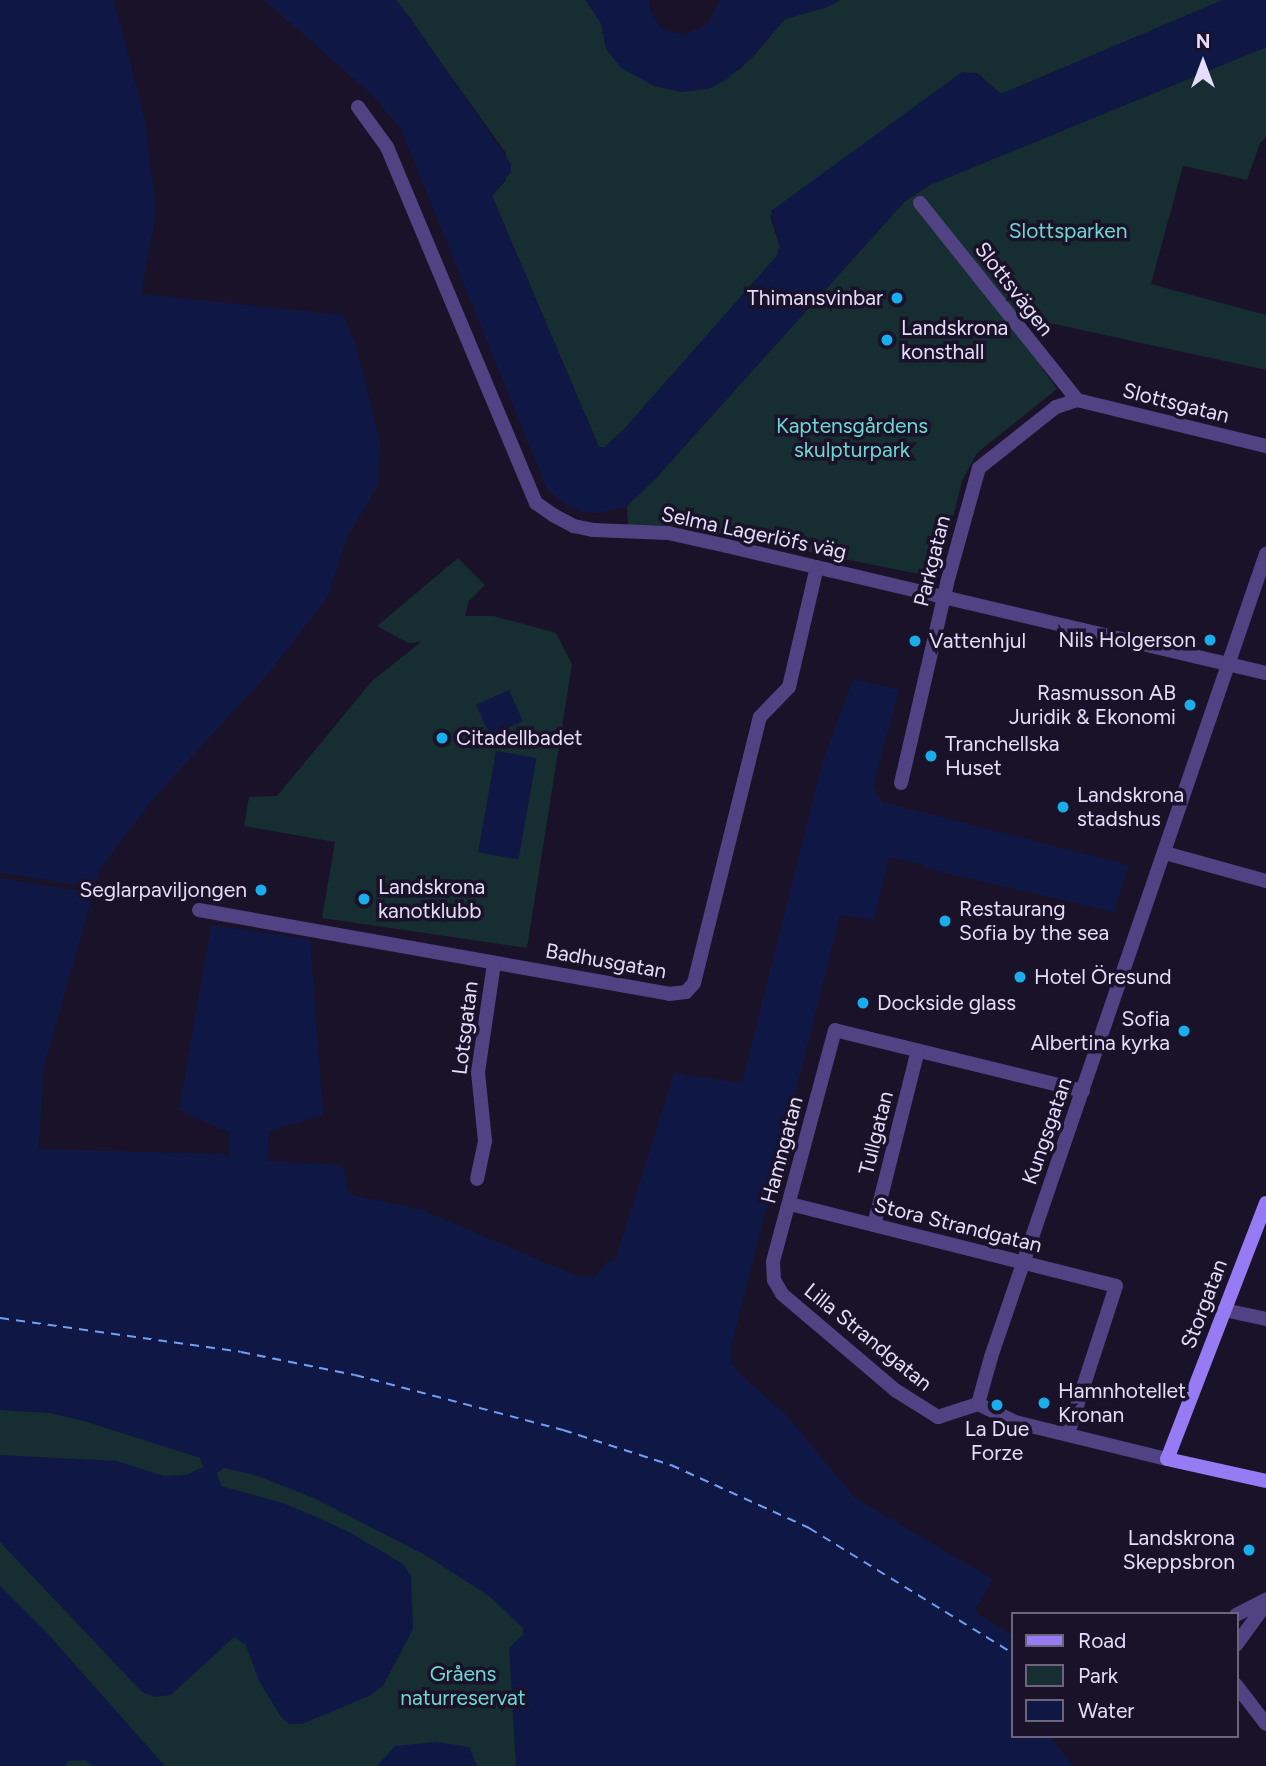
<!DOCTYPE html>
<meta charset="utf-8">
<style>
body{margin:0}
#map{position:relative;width:1266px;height:1766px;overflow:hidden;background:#1a1228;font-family:Figtree,sans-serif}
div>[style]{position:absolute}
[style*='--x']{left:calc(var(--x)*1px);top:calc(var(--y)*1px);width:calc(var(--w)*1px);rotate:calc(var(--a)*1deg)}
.green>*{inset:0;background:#162d31}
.water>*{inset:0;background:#0f1844;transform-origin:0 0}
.pier>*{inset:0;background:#1a1228}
.ferry>*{height:2px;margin-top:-1px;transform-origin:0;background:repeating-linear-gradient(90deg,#739ef3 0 9px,transparent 0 16px)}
.street>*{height:14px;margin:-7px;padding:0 7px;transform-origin:7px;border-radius:7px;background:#514283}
.secondary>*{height:14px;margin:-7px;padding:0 7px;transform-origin:7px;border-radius:7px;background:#967bf4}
.dots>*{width:19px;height:19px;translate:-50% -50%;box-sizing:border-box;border:4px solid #1a1228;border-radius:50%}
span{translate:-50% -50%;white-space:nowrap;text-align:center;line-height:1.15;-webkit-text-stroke:7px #1a1228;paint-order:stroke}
.park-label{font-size:21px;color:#6dd7d2}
.street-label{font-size:21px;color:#e6dcfc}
.poi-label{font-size:21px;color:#e6dcfc}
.right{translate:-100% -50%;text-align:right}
.left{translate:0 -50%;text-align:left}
.legend{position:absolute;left:1011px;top:1612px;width:228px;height:126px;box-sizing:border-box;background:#1a1228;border:2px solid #6c637d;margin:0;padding:9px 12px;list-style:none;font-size:21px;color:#e6dcfc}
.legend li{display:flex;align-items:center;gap:14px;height:35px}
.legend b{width:35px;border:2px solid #6c637d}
.north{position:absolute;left:1168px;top:28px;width:70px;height:70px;-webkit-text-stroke:5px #1a1228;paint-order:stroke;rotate:0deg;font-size:19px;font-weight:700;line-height:28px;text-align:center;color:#e6dcfc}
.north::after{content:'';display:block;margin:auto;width:24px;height:32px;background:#e6dcfc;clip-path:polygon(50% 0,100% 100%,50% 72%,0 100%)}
</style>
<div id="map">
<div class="green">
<i style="clip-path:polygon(396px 0,586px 0,602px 24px,602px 33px,739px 70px,785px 19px,827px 7px,840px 0,1223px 0,1001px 94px,977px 73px,770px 216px,780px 247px,776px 257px,626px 427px,605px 447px,599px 447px,492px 196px,506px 180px,506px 153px)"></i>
<i style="clip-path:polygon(1266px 47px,1266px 137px,1260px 143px,1247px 180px,1183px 166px,1151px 284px,1266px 315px,1266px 370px,1003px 313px,1057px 389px,977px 453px,962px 481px,938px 578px,680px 526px,628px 525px,627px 506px,656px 478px,905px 201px,930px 185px)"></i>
<i style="clip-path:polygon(458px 558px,485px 585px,469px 601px,465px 616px,494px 616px,556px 633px,572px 664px,527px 948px,322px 918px,335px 842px,244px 826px,249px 797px,277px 796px,372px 681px,421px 642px,408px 643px,377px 626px)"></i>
<i style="clip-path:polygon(0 1406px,57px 1411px,201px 1456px,205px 1464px,197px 1478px,0 1470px)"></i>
<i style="clip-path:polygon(232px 1465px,294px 1488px,465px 1571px,532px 1633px,528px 1766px,0 1766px,0 1515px,218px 1492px,214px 1470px)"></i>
</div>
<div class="water">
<i style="clip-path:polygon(0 0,114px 0,145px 121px,156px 212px,141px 294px,343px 315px,356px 345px,380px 442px,378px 486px,348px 535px,327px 598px,267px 675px,154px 798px,100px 869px,43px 1070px,39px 1149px,223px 1154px,229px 1158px,230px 1133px,179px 1110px,211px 925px,310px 939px,323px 1115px,269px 1131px,268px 1161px,338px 1165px,344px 1168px,348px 1192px,356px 1196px,420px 1209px,579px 1277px,596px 1276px,607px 1262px,615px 1261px,674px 1073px,742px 1083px,823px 760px,853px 679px,899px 690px,873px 786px,882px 802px,1129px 865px,1114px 912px,925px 868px,925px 865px,889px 857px,874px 920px,840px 915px,731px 1348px,731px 1363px,740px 1374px,787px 1416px,855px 1498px,993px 1579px,974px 1612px,1012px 1635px,1012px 1736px,1049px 1736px,1073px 1766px,516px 1766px,509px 1648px,523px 1634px,523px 1628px,489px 1596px,427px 1556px,314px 1498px,255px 1475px,224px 1468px,217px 1473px,221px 1486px,283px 1503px,314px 1516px,349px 1532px,403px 1564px,411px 1576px,413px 1629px,383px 1686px,369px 1696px,302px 1724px,289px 1724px,281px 1717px,259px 1681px,246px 1645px,234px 1637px,171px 1695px,155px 1697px,142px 1692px,0 1542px,0 1455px,117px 1461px,164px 1476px,186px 1475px,203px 1467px,200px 1458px,87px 1422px,50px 1413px,0 1410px)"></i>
<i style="clip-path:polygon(264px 0,396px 0,409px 16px,511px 164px,511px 172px,492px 196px,599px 447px,605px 447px,626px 427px,776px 257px,780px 247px,771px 211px,962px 72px,977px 73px,1001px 94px,1223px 0,1266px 0,1266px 47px,930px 185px,905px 201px,656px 478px,627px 506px,599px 513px,583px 512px,563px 503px,547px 489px,400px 127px,368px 91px)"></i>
<i style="clip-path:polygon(586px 0,649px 0,649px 9px,657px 23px,663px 29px,685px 35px,708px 23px,720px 0,840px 0,827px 7px,785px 19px,753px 57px,726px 80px,708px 89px,681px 92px,654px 86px,620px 67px,606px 49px,601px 24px)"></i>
<i style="left:509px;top:690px;width:34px;height:36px;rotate:66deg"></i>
<i style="left:496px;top:751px;width:41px;height:103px;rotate:10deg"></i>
<i style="clip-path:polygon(0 1586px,48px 1634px,165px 1766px,92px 1766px,85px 1760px,69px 1761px,65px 1766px,0 1766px)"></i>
<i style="clip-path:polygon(437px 1742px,469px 1747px,477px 1766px,377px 1766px,395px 1746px)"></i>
</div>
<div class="pier">
<i style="clip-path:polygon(0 873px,10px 874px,95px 888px,93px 893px,0 878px)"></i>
</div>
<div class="ferry">
<i style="--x:0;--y:1318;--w:243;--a:8"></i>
<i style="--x:241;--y:1352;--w:116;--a:11.4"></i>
<i style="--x:355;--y:1375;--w:215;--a:14.8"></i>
<i style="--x:563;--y:1430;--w:114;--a:18"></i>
<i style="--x:671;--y:1465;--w:152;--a:24.5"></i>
<i style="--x:809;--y:1528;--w:238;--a:31.6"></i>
</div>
<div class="street">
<i style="--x:358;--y:107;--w:49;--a:54.1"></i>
<i style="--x:387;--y:147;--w:386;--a:67.3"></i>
<i style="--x:536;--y:503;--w:21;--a:35"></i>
<i style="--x:553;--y:515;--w:24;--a:28"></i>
<i style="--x:574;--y:526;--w:19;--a:12"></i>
<i style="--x:593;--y:530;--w:75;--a:2.3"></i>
<i style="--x:668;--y:533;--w:60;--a:12.4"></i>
<i style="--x:727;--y:546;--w:554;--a:13.26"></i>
<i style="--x:920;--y:203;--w:252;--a:51.4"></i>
<i style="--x:901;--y:783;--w:205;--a:-77"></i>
<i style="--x:947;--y:583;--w:119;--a:-74.5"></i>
<i style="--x:979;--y:468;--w:98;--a:-38.4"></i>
<i style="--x:1056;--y:407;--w:22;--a:-18"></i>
<i style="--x:1077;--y:400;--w:195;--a:13.7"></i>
<i style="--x:1165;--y:853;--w:105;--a:15.5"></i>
<i style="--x:199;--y:910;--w:477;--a:10.1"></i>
<i style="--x:669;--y:994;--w:17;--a:-7"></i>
<i style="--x:686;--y:992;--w:12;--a:-48"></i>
<i style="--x:694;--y:983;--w:274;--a:-76.1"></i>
<i style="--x:760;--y:717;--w:42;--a:-46"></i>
<i style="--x:789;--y:687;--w:123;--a:-76.9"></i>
<i style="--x:1083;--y:1091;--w:255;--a:-166.2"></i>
<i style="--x:835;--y:1030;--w:240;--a:105"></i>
<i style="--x:773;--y:1262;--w:18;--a:87"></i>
<i style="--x:774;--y:1280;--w:16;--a:60"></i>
<i style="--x:782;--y:1294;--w:148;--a:40.3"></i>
<i style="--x:895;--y:1390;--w:51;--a:32.1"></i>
<i style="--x:938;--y:1417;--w:42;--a:-18"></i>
<i style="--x:978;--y:1404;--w:41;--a:25.9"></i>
<i style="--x:1015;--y:1422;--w:156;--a:13.7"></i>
<i style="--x:477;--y:1179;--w:39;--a:-78"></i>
<i style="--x:485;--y:1141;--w:69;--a:-95.8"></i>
<i style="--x:478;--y:1072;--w:109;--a:-81.6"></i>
<i style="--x:790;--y:1204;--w:336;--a:14.1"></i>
<i style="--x:1116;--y:1286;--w:156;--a:108"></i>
<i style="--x:874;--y:1225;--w:180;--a:-75.9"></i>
<i style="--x:1224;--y:1310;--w:43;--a:12.1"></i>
<i style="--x:978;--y:1404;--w:49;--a:-74.5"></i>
<i style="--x:991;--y:1357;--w:849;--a:-71.1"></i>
<i style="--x:1236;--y:1615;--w:34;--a:-27"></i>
<i style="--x:1236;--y:1645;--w:51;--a:-53.8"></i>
<i style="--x:1236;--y:1685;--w:49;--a:52.4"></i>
</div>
<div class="secondary">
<i style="--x:1266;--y:1203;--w:274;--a:111.1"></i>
<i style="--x:1167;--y:1459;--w:101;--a:12.5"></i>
</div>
<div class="dots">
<i style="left:897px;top:298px;background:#19adec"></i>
<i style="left:887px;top:340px;background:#19adec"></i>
<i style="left:1210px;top:640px;background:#19adec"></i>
<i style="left:915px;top:641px;background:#19adec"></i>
<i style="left:1190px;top:705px;background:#19adec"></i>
<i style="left:442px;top:738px;background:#19adec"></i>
<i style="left:931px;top:756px;background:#19adec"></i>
<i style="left:1063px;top:807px;background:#19adec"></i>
<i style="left:261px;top:890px;background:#19adec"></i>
<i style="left:364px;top:899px;background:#19adec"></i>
<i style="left:945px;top:921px;background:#19adec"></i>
<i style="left:1020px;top:977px;background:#19adec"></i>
<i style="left:863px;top:1003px;background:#19adec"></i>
<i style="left:1184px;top:1031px;background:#19adec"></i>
<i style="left:1044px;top:1403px;background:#19adec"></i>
<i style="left:997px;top:1405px;background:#19adec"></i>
<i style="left:1249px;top:1550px;background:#19adec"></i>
</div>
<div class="park-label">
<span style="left:1068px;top:231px">Slottsparken</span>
<span style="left:852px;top:438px">Kaptensgårdens<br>skulpturpark</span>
<span style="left:463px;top:1686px">Gråens<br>naturreservat</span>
</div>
<div class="street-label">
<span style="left:1014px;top:289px;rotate:52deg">Slottsvägen</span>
<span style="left:1176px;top:403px;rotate:14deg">Slottsgatan</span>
<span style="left:754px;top:533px;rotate:12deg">Selma Lagerlöfs väg</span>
<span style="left:932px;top:561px;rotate:-76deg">Parkgatan</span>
<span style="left:606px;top:961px;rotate:10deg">Badhusgatan</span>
<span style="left:465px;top:1028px;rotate:-83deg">Lotsgatan</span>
<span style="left:1047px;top:1131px;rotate:-71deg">Kungsgatan</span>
<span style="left:876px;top:1133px;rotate:-76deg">Tullgatan</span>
<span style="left:782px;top:1150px;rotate:-75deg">Hamngatan</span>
<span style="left:958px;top:1225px;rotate:14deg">Stora Strandgatan</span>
<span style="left:1204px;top:1304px;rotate:-69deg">Storgatan</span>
<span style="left:868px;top:1337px;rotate:39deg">Lilla Strandgatan</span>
</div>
<div class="poi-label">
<span class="right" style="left:883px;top:298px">Thimansvinbar</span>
<span class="left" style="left:901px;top:340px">Landskrona<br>konsthall</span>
<span class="right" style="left:1196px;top:640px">Nils Holgerson</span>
<span class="left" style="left:929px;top:641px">Vattenhjul</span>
<span class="right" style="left:1176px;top:705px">Rasmusson AB<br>Juridik &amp; Ekonomi</span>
<span class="left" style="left:456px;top:738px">Citadellbadet</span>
<span class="left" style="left:945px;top:756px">Tranchellska<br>Huset</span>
<span class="left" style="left:1077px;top:807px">Landskrona<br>stadshus</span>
<span class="left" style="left:378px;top:899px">Landskrona<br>kanotklubb</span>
<span class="right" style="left:247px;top:890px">Seglarpaviljongen</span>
<span class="left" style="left:959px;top:921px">Restaurang<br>Sofia by the sea</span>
<span class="left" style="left:1034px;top:977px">Hotel Öresund</span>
<span class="left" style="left:877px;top:1003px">Dockside glass</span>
<span class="right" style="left:1170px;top:1031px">Sofia<br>Albertina kyrka</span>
<span class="left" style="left:1058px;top:1403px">Hamnhotellet<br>Kronan</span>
<span style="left:997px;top:1441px">La Due<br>Forze</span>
<span class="right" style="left:1235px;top:1550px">Landskrona<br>Skeppsbron</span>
</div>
<ul class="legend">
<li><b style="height:9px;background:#967bf4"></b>Road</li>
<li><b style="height:19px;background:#162d31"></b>Park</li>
<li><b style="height:19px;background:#0f1844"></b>Water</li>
</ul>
<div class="north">N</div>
</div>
